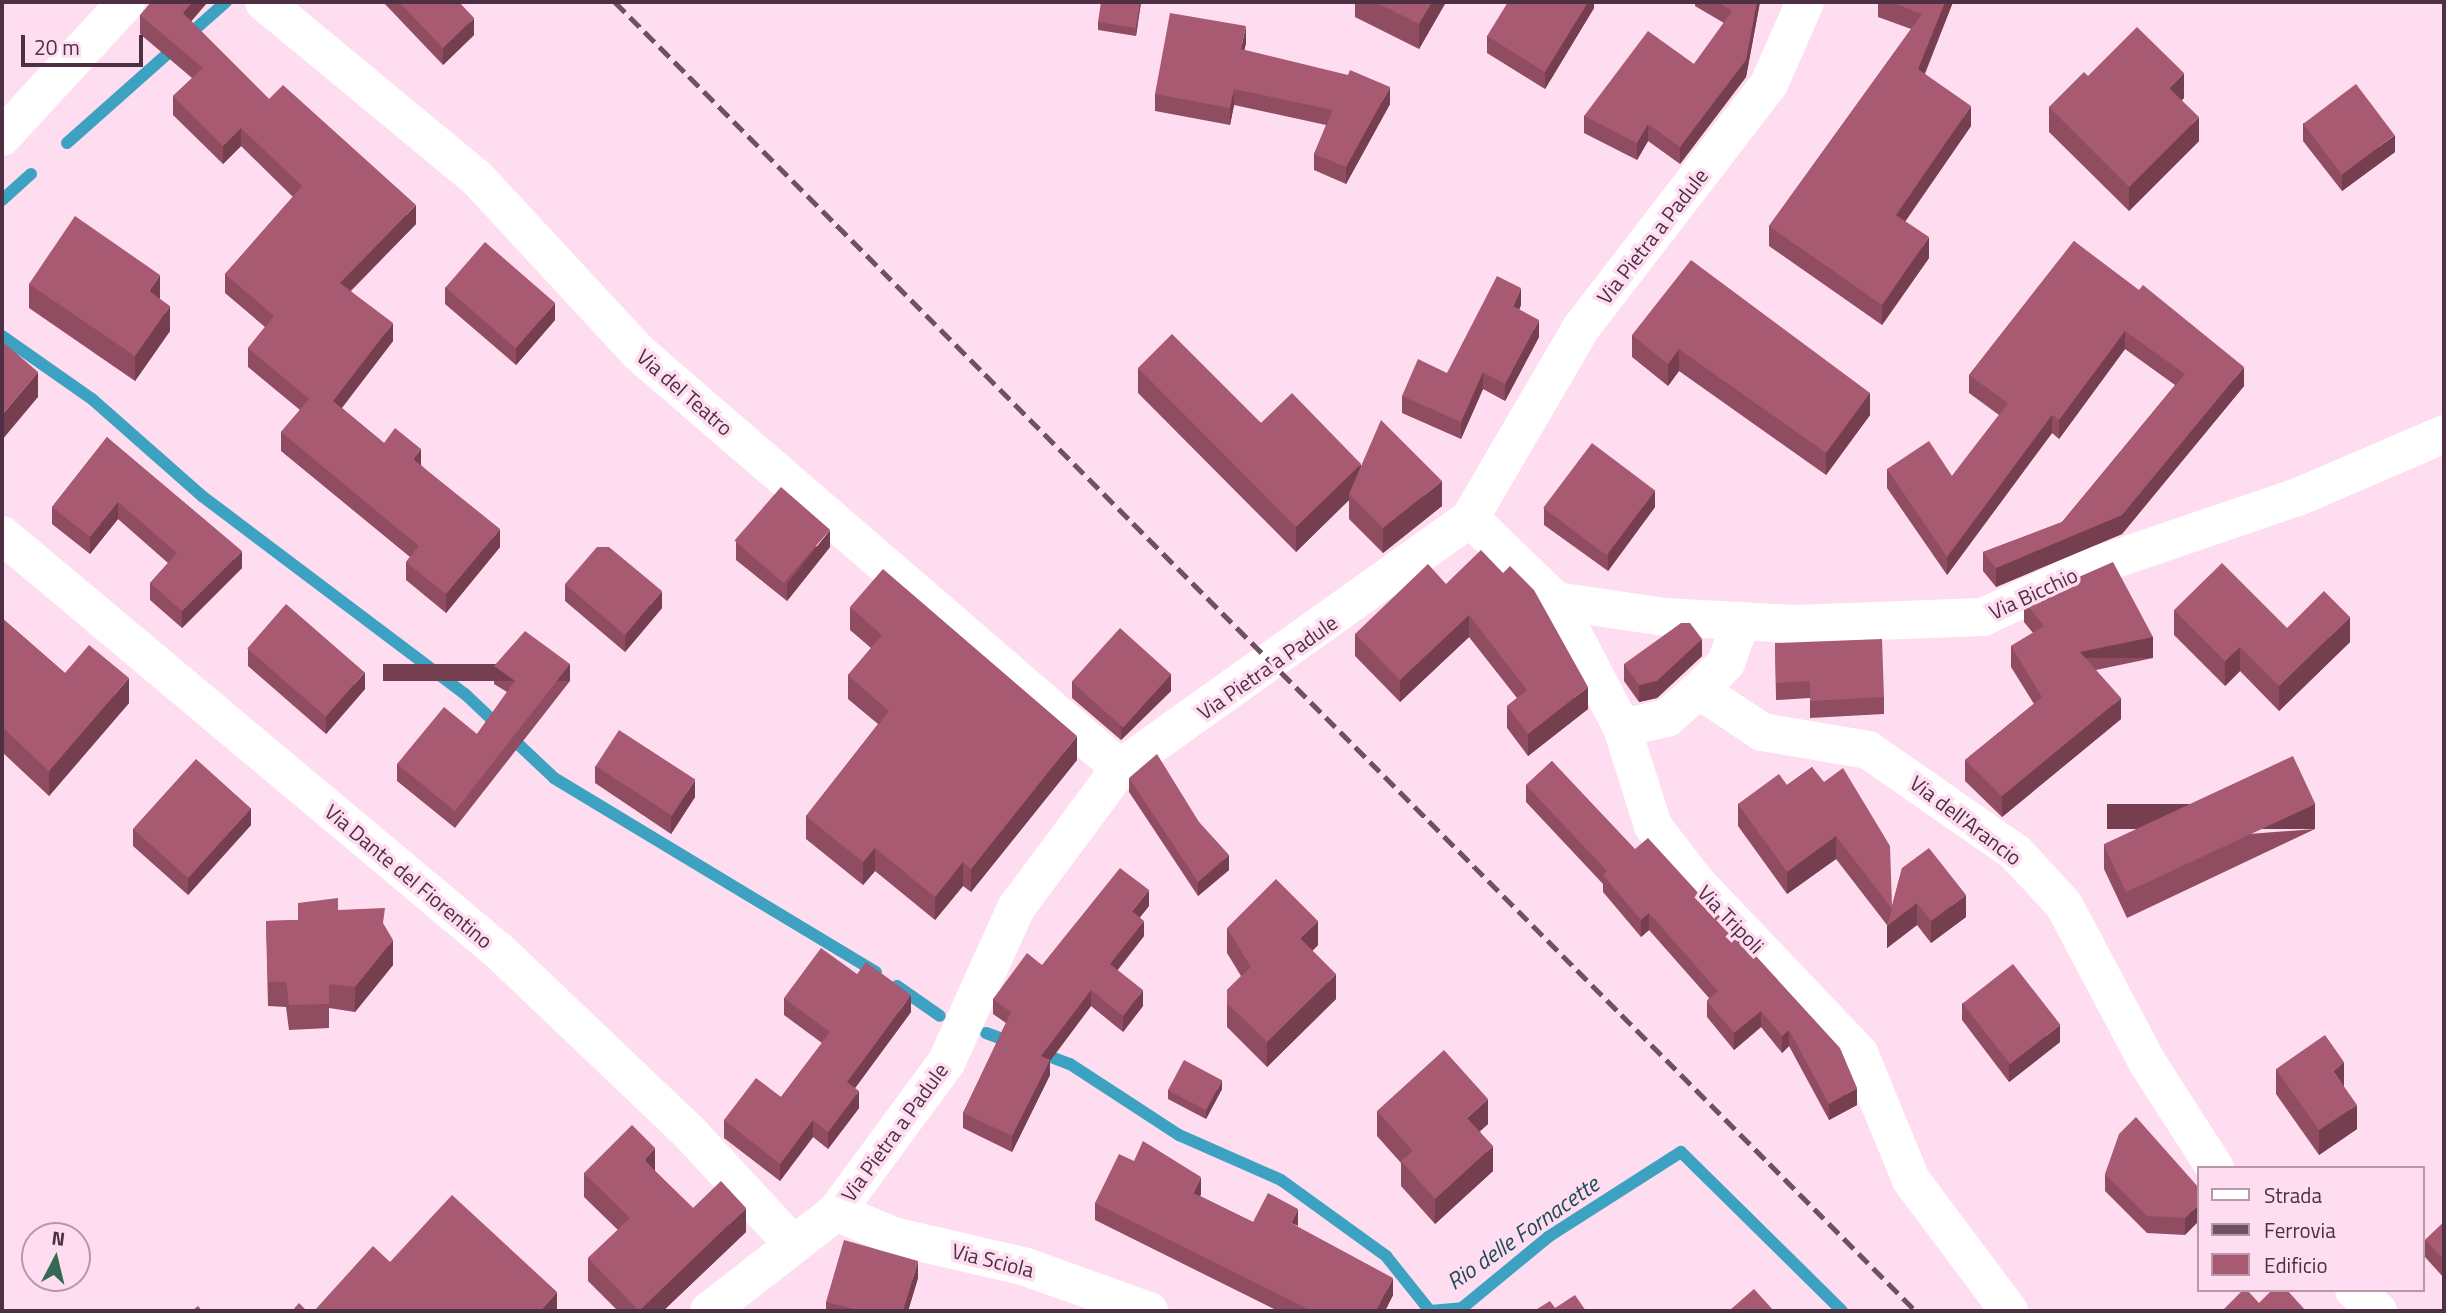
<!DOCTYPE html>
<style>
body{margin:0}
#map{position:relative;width:2446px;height:1313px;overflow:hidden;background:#feddf0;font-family:"Titillium Web",sans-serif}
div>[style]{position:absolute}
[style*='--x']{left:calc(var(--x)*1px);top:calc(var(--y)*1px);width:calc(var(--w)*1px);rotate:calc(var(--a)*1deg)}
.stream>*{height:12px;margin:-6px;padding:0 6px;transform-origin:6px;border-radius:6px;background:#3da2c2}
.street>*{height:38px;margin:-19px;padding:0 19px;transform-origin:19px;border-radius:19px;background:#fff}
.secondary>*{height:38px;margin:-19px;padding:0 19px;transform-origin:19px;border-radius:19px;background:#fff}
.rail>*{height:5px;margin-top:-2.5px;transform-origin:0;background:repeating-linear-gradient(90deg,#6e4f63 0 14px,transparent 0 21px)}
.wall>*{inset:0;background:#904d61}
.shaded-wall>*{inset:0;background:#753f4f;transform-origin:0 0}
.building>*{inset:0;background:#a75a71;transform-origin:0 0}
span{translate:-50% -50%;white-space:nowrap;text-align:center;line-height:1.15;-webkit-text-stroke:7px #feddf0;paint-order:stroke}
.street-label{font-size:21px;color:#4e2f43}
.water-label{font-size:23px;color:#1f4a59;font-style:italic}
.frame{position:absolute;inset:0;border:4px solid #4e2f43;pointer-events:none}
.legend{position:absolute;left:2197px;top:1166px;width:228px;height:126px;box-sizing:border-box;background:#feddf0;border:2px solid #b897ab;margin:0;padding:9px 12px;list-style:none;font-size:21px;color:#4e2f43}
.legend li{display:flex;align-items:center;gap:14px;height:35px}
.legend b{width:35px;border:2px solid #b897ab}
.north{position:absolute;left:21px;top:1222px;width:70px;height:70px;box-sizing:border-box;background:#feddf0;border:2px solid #b897ab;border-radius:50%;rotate:7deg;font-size:19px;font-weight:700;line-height:28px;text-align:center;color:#4e2f43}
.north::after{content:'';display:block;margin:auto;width:24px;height:32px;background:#336a51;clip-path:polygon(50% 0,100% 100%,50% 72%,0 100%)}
.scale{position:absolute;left:21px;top:35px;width:122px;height:32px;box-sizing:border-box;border:4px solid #4e2f43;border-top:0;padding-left:9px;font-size:21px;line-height:24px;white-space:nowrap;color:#4e2f43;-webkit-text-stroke:5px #feddf0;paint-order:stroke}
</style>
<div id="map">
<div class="stream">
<i style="--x:67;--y:143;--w:213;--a:-41.6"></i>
<i style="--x:2;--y:200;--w:39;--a:-42"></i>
<i style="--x:2;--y:336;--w:110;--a:35"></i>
<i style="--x:92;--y:399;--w:147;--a:41.4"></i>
<i style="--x:202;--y:496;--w:329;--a:37"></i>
<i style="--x:465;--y:694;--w:122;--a:43.3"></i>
<i style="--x:554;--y:778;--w:376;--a:31.1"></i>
<i style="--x:897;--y:986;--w:52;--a:34.9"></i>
<i style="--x:986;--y:1033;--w:30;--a:20"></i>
<i style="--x:1038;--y:1052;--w:34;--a:21"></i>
<i style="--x:1070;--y:1064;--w:130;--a:33.1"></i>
<i style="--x:1179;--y:1135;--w:111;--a:23.8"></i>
<i style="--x:1281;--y:1180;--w:130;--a:35.9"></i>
<i style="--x:1386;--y:1256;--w:70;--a:51.3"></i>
<i style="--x:1430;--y:1311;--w:32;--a:-5"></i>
<i style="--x:1462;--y:1308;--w:112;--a:-39.5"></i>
<i style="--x:1548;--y:1237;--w:158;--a:-32.6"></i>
<i style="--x:1681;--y:1152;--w:226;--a:44.6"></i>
</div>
<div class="street">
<i style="--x:264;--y:2;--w:276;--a:39.6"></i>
<i style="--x:477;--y:178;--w:237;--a:47.2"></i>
<i style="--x:638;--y:352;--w:637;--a:40.8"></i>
<i style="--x:1470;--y:518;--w:120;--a:44"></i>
<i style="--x:1556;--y:601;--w:143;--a:62.5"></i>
<i style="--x:1622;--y:728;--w:103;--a:72.4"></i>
<i style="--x:1653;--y:826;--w:69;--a:52.6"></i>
<i style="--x:1695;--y:881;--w:238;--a:46.4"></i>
<i style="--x:1859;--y:1053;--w:137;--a:67.7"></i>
<i style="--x:1911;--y:1180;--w:164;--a:53.2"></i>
<i style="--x:2;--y:535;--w:651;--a:39.95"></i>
<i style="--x:501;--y:953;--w:261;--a:43.6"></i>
<i style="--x:690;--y:1133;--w:150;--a:47.2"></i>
<i style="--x:1556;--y:601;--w:110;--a:8.4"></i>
<i style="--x:1665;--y:617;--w:130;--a:3.1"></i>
<i style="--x:1795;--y:624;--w:188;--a:-2.1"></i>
<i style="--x:1983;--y:617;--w:117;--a:-24.8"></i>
<i style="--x:2089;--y:568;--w:221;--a:-18.8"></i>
<i style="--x:2298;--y:497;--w:159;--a:-23.3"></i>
<i style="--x:1699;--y:690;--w:38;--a:-45"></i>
<i style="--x:1726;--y:663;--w:45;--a:-70.3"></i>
<i style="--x:1622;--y:728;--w:46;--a:-12.5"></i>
<i style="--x:1667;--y:718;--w:43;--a:-41.2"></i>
<i style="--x:1699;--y:690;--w:76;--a:33.7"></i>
<i style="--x:1762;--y:732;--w:108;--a:9.6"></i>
<i style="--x:1868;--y:750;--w:180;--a:34.8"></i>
<i style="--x:2016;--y:853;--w:71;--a:47.3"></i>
<i style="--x:2064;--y:905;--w:178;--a:62.1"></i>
<i style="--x:2147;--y:1062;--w:126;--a:57.3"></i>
<i style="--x:836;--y:1212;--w:62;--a:22.8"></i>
<i style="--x:893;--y:1236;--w:137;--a:13.1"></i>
<i style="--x:1026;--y:1267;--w:131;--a:19.7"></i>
<i style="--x:2354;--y:1290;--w:32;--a:41"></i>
<i style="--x:709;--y:1311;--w:161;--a:-37.9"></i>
<i style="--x:836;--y:1212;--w:185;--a:-53.6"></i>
<i style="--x:946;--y:1063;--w:170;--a:-65.7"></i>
<i style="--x:1016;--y:908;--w:174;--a:-53.4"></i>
<i style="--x:1120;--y:768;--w:430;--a:-35.5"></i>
<i style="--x:1470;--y:518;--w:220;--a:-59.7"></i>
<i style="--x:1581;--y:328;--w:308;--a:-52.4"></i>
<i style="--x:1769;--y:84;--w:90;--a:-66.3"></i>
</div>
<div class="secondary">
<i style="--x:2;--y:137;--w:183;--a:-47.4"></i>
</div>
<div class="rail">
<i style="--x:615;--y:2;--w:1846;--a:45.18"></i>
</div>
<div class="wall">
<i style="clip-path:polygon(207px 2px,191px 21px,269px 99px,416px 224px,351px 291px,393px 341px,342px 408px,384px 443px,421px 465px,500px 547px,446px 613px,406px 580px,406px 562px,410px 557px,281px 451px,281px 432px,300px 410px,248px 367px,248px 348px,265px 327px,225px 293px,225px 274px,293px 197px,241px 146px,223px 164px,173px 115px,173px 96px,192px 78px,140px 34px,140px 15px)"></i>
<i style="clip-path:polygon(383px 2px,459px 2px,474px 35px,443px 65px)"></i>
<i style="clip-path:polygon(1141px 2px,1136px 36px,1098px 30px,1098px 22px)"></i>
<i style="clip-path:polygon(1355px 2px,1446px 2px,1419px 49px,1355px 17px)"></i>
<i style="clip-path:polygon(1594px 2px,1594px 8px,1545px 89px,1487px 53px,1487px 36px)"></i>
<i style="clip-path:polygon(1695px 2px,1760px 2px,1746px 77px,1680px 164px,1648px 141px,1637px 160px,1584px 133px,1584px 116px,1694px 64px,1724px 23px,1695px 6px)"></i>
<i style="clip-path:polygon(1878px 2px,1953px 2px,1925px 74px,1971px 126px,1905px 221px,1929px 258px,1882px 325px,1769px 246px,1769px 226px,1911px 29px,1878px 17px)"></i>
<i style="clip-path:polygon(1246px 43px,1244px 50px,1390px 104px,1346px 184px,1314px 170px,1314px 154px,1326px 125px,1234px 105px,1230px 125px,1155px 111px,1155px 94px)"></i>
<i style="clip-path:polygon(2088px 76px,2184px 98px,2182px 100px,2199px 141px,2129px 211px,2049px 132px,2049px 107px)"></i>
<i style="clip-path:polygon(2303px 123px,2395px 152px,2342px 191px,2303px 141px)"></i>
<i style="clip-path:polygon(2074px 241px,2244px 386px,2122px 534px,1996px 587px,1983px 571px,1983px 552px,2062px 522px,2175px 385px,2125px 349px,2059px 439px,2052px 433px,1947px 575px,1887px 488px,1887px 469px,1952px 476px,1999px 415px,1969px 393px,1969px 375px)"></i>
<i style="clip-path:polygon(29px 284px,160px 299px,170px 331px,135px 381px,29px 308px)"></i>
<i style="clip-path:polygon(445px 287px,555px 320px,516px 365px,445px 304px)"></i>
<i style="clip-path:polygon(1521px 305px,1519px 310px,1539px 337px,1505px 401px,1483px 389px,1461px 439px,1402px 413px,1402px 396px,1447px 373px)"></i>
<i style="clip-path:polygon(1632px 335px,1870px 393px,1870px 415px,1826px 475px,1679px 371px,1668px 386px,1632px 357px)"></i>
<i style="clip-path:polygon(1138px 368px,1361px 467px,1442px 506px,1383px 553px,1349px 519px,1349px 500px,1296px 552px,1138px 393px)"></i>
<i style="clip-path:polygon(107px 437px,242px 568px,182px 628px,150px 600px,150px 583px,168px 563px,118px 519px,90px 554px,52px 524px,52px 507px)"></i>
<i style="clip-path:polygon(1655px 507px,1608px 571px,1544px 525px,1544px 508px)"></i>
<i style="clip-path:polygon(736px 542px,830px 547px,787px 601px,736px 560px)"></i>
<i style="clip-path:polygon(565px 584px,662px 608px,625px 652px,565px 601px)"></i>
<i style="clip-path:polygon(1446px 584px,1588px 709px,1528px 756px,1507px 728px,1507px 706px,1517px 698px,1469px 637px,1400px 702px,1355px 656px,1355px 634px)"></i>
<i style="clip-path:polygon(2024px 601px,2153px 658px,2096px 670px,2121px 719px,2002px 817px,1965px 781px,1965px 760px,2034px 704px,2011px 667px,2011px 646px,2033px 633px,2024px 622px)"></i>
<i style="clip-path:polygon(850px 607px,1077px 760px,971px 892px,963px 886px,935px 920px,875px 871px,863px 885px,806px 839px,806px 816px,878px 724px,848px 699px,848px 675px,871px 648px,850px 630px)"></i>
<i style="clip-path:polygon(2174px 610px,2287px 628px,2350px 642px,2279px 711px,2240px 671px,2225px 686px,2174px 635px)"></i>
<i style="clip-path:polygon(2px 618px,65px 673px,129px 703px,49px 796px,2px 752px)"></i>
<i style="clip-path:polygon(1775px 643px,1884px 697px,1884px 714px,1810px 718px,1810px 698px,1776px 700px)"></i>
<i style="clip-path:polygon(248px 649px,365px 689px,326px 734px,248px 666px)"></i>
<i style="clip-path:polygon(1702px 656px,1657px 698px,1639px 702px,1624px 681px,1624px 664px)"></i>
<i style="clip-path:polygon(494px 666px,570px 681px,455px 828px,397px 781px,397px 764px,477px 734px,507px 692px,494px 684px)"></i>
<i style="clip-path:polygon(1072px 681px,1171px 691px,1121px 740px,1072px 698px)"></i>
<i style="clip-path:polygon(1552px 761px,1857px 1105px,1829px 1120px,1789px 1046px,1782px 1053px,1761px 1027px,1734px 1050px,1707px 1017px,1707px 1001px,1709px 998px,1649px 930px,1641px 937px,1603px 892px,1603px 884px,1526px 802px,1526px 785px)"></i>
<i style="clip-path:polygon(595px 766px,695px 797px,671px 834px,595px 783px)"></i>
<i style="clip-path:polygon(1812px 767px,1892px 906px,1902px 868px,1966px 917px,1931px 943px,1917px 925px,1887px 948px,1887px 925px,1836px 859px,1787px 894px,1738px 826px,1738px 804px,1787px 785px)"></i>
<i style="clip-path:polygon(1129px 778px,1199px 822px,1229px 870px,1198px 896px,1129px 792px)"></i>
<i style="clip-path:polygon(251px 825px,188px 895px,133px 846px,133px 829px)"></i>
<i style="clip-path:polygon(2315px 829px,2127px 918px,2104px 869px,2104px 845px)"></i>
<i style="clip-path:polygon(1149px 906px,1140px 917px,1144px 936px,1117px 970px,1143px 1006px,1123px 1032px,1091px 1006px,1050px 1061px,1050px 1075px,1012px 1152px,963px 1128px,963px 1113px,1006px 1023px,993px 1014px,993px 999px,1042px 965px)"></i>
<i style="clip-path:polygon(338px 910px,385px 927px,393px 965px,355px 1012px,329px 1008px,329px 1028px,289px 1030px,286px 1007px,268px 1006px,266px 921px,298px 920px)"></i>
<i style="clip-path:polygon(1227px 928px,1318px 945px,1312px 951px,1336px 999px,1267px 1067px,1227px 1027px,1227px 990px,1241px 976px,1227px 953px)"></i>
<i style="clip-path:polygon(784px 998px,911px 1012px,855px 1088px,859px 1108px,828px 1149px,813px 1137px,780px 1181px,724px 1138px,724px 1120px,781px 1097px,822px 1043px,784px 1015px)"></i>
<i style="clip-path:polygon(1962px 1003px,2060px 1042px,2009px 1082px,1962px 1020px)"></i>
<i style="clip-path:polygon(2276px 1069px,2344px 1087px,2357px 1129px,2319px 1155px,2276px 1094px)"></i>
<i style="clip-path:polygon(1222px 1089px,1206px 1119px,1168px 1099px,1168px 1090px)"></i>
<i style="clip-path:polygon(1377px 1111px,1488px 1124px,1480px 1131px,1493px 1171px,1435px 1224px,1401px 1186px,1401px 1163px,1377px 1136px)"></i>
<i style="clip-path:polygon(655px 1171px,693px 1208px,746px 1232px,663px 1311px,618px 1311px,588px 1281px,588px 1258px,618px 1230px,584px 1197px,584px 1173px)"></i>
<i style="clip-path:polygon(2105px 1174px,2199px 1188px,2185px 1235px,2147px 1233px,2105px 1191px)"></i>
<i style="clip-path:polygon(1201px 1194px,1200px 1196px,1253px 1222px,1298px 1227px,1393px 1295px,1385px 1311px,1278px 1311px,1095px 1220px,1095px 1203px)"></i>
<i style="clip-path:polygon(2444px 1222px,2444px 1278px,2425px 1257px,2425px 1240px)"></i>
<i style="clip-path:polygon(918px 1278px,908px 1311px,826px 1311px,826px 1302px)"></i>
</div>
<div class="shaded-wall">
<i style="clip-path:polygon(192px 2px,207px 2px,207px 3px,183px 31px,183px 13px)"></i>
<i style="clip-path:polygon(1140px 2px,1141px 2px,1136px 36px,1136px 28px)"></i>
<i style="clip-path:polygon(1432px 2px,1446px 2px,1419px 49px,1419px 24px)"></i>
<i style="clip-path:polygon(1588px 2px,1594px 2px,1594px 8px,1545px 89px,1545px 72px)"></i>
<i style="clip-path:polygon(1757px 2px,1760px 2px,1746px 77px,1680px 164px,1680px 147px)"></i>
<i style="clip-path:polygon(1945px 2px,1953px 2px,1918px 89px,1918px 69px)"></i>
<i style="clip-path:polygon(474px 18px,474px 35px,443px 65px,443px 48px)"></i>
<i style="clip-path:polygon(1246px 26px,1246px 43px,1241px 66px,1241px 49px)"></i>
<i style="clip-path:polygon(2184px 73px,2184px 98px,2169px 112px,2169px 88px)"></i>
<i style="clip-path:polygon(1390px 87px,1390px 104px,1346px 184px,1346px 167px)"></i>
<i style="clip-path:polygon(1234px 89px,1234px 105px,1230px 125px,1230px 108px)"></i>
<i style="clip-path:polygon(1971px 106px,1971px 126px,1896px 235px,1896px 215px)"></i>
<i style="clip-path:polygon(2199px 117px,2199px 141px,2129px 211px,2129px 187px)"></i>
<i style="clip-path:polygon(1648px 124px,1648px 141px,1637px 160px,1637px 143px)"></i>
<i style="clip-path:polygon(241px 128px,241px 146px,223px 164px,223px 146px)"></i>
<i style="clip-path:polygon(2395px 135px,2395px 152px,2342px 191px,2342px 174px)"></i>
<i style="clip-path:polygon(416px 205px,416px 224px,340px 301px,340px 283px)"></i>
<i style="clip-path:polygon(1929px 237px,1929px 258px,1882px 325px,1882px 305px)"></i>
<i style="clip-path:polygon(160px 275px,160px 300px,149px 291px)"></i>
<i style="clip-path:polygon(1521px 288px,1521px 305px,1513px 323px,1513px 306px)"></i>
<i style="clip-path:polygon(555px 303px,555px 320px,516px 365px,516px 348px)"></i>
<i style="clip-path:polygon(170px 306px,170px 331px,135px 381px,135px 356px)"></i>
<i style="clip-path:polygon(1539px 320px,1539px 337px,1505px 401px,1505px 384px)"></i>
<i style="clip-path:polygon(393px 323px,393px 341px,333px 419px,333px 401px)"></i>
<i style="clip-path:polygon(2125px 331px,2125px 349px,2059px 439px,2059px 420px)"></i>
<i style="clip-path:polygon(1679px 349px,1679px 371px,1668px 386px,1668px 364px)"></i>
<i style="clip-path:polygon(2244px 367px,2244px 386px,2122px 534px,1996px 587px,1996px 568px,2122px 515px)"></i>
<i style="clip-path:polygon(38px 372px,38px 397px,2px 440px,2px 415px)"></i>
<i style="clip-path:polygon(1483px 372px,1483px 389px,1461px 439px,1461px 422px)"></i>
<i style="clip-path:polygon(1870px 393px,1870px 415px,1826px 475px,1826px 453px)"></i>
<i style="clip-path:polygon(2052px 415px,2052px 433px,1947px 575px,1947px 557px)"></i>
<i style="clip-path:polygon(421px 449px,421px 468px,413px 459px)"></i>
<i style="clip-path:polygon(1361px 464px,1361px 489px,1349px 494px,1349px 500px,1296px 552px,1296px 527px)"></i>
<i style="clip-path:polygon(1442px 481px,1442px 506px,1383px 553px,1383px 528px)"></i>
<i style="clip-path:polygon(1655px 490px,1655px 507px,1608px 571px,1608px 554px)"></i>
<i style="clip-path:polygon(118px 502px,118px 519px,90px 554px,90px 537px)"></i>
<i style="clip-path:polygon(500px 529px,500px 547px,446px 613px,446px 594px)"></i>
<i style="clip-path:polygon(830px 530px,830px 547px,787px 601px,787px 584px)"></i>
<i style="clip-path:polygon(242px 551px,242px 568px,182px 628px,182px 611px)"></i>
<i style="clip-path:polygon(662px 591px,662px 608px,625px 652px,625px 635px)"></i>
<i style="clip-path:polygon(1469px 615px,1469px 637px,1400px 702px,1400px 680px)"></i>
<i style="clip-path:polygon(2350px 617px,2350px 642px,2279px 711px,2279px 686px)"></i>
<i style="left:2153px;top:637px;width:21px;height:75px;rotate:90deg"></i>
<i style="clip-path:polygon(1702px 639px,1702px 656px,1657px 698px,1639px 702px,1639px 685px)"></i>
<i style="clip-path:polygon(2240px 647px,2240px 671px,2225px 686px,2225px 661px)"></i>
<i style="left:570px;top:664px;width:17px;height:187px;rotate:90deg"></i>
<i style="clip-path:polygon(365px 672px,365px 689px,326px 734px,326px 716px)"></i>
<i style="clip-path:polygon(1171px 674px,1171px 691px,1121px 740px,1121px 723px)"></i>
<i style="clip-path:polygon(129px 678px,129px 703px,49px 796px,49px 771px)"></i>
<i style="clip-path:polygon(1588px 687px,1588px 709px,1528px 756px,1528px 734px)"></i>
<i style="clip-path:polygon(2121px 698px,2121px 719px,2002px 817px,2002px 796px)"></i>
<i style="clip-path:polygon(1077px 736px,1077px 760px,971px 892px,971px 869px)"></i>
<i style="clip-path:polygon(695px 780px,695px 797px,671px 834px,671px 817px)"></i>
<i style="left:2315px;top:804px;width:25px;height:208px;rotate:90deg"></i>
<i style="clip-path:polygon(251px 808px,251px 825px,188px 895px,188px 878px)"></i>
<i style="clip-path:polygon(1836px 836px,1836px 859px,1787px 894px,1787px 872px)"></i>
<i style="clip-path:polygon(875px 848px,875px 871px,863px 885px,863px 862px)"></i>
<i style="clip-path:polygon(1229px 855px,1229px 870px,1198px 896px,1198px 882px)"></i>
<i style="clip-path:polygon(963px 862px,963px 886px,935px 920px,935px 897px)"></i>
<i style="clip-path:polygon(1149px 890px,1149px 906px,1132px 927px,1132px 911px)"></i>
<i style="clip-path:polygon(1966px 895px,1966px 917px,1931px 943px,1931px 921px)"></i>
<i style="clip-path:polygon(1917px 903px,1917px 925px,1887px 948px,1887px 926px)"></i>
<i style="clip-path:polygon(1649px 913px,1649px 930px,1641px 937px,1641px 920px)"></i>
<i style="clip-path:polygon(1144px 921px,1144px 936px,1110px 980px,1110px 964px)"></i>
<i style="clip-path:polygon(1318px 921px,1318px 945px,1300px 963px,1300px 938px)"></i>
<i style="clip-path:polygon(393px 940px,393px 965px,355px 1012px,355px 987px)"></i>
<i style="clip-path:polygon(1336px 974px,1336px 999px,1267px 1067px,1267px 1042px)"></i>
<i style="clip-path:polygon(1091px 990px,1091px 1006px,1050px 1061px,1050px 1075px,1012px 1152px,1012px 1136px,1041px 1056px)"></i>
<i style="clip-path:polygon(1143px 990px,1143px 1006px,1123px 1032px,1123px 1016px)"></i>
<i style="clip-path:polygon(911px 995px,911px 1012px,847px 1099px,847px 1082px)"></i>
<i style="clip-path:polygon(1761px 1011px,1761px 1027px,1734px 1050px,1734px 1033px)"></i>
<i style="clip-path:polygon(2060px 1025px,2060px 1042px,2009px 1082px,2009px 1065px)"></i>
<i style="clip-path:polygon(1789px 1030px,1789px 1046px,1782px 1053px,1782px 1036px)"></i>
<i style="clip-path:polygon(2344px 1062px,2344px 1087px,2333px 1071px)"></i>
<i style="clip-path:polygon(1222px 1080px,1222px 1089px,1206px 1119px,1206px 1111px)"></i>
<i style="clip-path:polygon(1857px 1088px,1857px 1105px,1829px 1120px,1829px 1104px)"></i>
<i style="clip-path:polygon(859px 1091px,859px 1108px,828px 1149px,828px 1132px)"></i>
<i style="clip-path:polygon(1488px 1099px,1488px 1124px,1467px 1143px,1467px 1118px)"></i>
<i style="clip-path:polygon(2357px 1105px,2357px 1129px,2319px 1155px,2319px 1130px)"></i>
<i style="clip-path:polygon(813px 1120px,813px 1137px,780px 1181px,780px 1164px)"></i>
<i style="clip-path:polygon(1493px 1146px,1493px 1171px,1435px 1224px,1435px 1199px)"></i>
<i style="clip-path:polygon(655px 1148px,655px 1172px,644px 1160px)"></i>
<i style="clip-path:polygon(1201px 1177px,1201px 1194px,1193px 1210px,1193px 1193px)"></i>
<i style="clip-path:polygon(2199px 1204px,2199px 1221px,2185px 1235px,2185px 1218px)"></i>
<i style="clip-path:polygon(746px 1208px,746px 1232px,663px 1311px,639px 1311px)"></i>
<i style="clip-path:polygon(1298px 1209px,1298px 1226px,1291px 1223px)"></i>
<i style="clip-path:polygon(918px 1261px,918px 1278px,908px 1311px,903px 1311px)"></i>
<i style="clip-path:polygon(1393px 1278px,1393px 1295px,1385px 1311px,1376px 1311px)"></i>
<i style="clip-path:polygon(557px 1292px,557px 1311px,540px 1311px)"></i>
</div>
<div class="building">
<i style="clip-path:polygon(151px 2px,192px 2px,183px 13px,269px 99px,283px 85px,416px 205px,340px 283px,393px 323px,333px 401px,384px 443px,395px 428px,421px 449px,413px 459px,500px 529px,446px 594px,406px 562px,419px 546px,281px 432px,309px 399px,248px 348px,274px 316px,225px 274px,302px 186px,241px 128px,223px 146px,173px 96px,203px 68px,140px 15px)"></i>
<i style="clip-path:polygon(399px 2px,459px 2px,474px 18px,443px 48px)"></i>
<i style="clip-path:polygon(1101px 2px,1140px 2px,1136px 28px,1098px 22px)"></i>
<i style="clip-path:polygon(1375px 2px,1432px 2px,1419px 24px)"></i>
<i style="clip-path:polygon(1508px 2px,1588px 2px,1545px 72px,1487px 36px)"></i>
<i style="clip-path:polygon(1717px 2px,1757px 2px,1746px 60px,1680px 147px,1648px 124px,1637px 143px,1584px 116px,1648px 31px,1694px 64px,1732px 11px)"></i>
<i style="clip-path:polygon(1891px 2px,1945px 2px,1918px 69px,1971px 106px,1896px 215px,1929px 237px,1882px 305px,1769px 226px,1922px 14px)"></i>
<i style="clip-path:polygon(1170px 13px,1246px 26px,1241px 49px,1348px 75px,1350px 70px,1390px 87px,1346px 167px,1314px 154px,1333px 110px,1234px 89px,1230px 108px,1155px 94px)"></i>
<i style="clip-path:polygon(2137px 27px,2184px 73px,2169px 88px,2199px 117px,2129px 187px,2049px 107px,2084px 72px,2088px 76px)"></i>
<i style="left:2356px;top:84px;width:64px;height:66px;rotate:53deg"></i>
<i style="clip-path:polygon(75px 216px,160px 275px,149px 291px,170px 306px,135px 356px,29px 284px)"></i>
<i style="clip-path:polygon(2074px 241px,2139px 290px,2143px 285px,2244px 367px,2122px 515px,1996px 568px,1983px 552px,2062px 522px,2185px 374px,2125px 331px,2059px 420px,2052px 415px,1947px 557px,1887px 469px,1929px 441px,1952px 476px,2008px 403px,1969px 375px)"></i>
<i style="left:485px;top:242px;width:93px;height:60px;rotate:41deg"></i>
<i style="clip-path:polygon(1691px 260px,1870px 393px,1826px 453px,1679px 349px,1668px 364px,1632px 335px)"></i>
<i style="clip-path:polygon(1497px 276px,1521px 288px,1513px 306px,1539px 320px,1505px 384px,1483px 372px,1461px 422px,1402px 396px,1418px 359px,1447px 373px)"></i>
<i style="clip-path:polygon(1172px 334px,1261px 423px,1292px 393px,1361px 464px,1296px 527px,1138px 368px)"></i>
<i style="clip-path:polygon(2px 341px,38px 372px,2px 415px)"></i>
<i style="clip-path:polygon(1381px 420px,1442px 481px,1383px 528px,1349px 494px)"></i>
<i style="clip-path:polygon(107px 437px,242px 551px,182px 611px,150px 583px,177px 553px,118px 502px,90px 537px,52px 507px)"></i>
<i style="left:1592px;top:443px;width:79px;height:81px;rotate:37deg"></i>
<i style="left:781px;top:487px;width:65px;height:71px;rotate:41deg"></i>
<i style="clip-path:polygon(597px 547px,609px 547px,662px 591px,625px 635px,565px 584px)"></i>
<i style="clip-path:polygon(1481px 550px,1503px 573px,1510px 566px,1534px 590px,1588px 687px,1528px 734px,1507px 706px,1527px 690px,1469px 615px,1400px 680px,1355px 634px,1428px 564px,1446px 584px)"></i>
<i style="clip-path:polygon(2113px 562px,2153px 637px,2080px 652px,2121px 698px,2002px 796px,1965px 760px,2042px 697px,2011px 646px,2044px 626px,2024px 601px)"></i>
<i style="clip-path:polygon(2222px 563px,2287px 628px,2324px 591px,2350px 617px,2279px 686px,2240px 647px,2225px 661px,2174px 610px)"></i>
<i style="clip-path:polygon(883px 569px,1077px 736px,971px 869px,963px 862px,935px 897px,875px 848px,863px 862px,806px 816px,889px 711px,848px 675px,882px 635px,850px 607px)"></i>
<i style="left:286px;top:604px;width:104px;height:59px;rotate:41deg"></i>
<i style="clip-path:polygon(2px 618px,65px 673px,89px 645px,129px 678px,49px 771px,2px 727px)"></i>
<i style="clip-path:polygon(1681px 623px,1690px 623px,1702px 639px,1657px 681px,1639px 685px,1624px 664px)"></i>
<i style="left:1120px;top:628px;width:69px;height:72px;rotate:42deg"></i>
<i style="clip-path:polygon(525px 631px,570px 664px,455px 811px,397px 764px,444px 707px,477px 734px,515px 681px,494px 666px)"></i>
<i style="clip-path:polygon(1882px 639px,1884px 697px,1810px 701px,1810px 681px,1776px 683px,1775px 643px)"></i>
<i style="left:619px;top:730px;width:91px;height:43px;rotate:33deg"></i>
<i style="clip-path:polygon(1157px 754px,1199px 822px,1229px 855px,1198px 882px,1129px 778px)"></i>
<i style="left:2293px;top:756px;width:53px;height:209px;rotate:65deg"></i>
<i style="left:196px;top:759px;width:74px;height:94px;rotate:42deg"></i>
<i style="clip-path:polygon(1552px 761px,1635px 849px,1648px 838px,1840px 1048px,1857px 1088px,1829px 1104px,1789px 1030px,1782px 1036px,1761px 1011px,1734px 1033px,1707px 1001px,1718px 991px,1649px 913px,1641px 920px,1603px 875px,1607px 871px,1526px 785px)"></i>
<i style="clip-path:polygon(1812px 767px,1824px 782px,1843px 768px,1890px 846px,1892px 906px,1902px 868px,1929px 848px,1966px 895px,1931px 921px,1917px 903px,1887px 926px,1892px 909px,1836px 836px,1787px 872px,1738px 804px,1779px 774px,1787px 785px)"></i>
<i style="clip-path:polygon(1120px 868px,1149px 890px,1132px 911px,1144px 921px,1110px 964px,1143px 990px,1123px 1016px,1091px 990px,1041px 1056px,1050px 1060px,1012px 1136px,963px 1113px,1011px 1012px,993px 999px,1027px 953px,1042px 965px)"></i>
<i style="clip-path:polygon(1276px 879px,1318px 921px,1300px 938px,1336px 974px,1267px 1042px,1227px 1003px,1227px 990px,1251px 967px,1227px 928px)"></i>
<i style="clip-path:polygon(338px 898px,338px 910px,385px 908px,383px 923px,393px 940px,355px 987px,329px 984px,329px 1004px,289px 1005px,286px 982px,268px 982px,266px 921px,298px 920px,298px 903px)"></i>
<i style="clip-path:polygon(821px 948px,857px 974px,866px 962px,911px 995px,847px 1082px,859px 1091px,828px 1132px,813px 1120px,780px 1164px,724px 1120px,756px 1078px,781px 1097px,830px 1032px,784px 998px)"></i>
<i style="left:2013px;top:964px;width:77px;height:64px;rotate:52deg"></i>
<i style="clip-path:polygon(2325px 1035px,2344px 1062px,2333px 1071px,2357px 1105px,2319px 1130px,2276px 1069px)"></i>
<i style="clip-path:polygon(1444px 1050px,1488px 1099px,1467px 1118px,1493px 1146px,1435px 1199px,1401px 1161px,1413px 1151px,1377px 1111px)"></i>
<i style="left:1184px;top:1060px;width:43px;height:34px;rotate:28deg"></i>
<i style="clip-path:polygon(2136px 1117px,2199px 1188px,2199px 1204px,2185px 1218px,2147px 1216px,2105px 1174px,2119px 1134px)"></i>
<i style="clip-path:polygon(632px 1125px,655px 1148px,644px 1160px,693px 1208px,721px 1181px,746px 1208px,639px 1311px,588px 1258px,630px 1218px,584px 1173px)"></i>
<i style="clip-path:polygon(1143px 1141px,1201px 1177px,1193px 1193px,1253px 1222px,1268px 1193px,1298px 1209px,1291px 1223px,1393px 1278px,1376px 1311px,1312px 1311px,1095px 1203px,1119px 1154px,1134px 1161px)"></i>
<i style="clip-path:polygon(452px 1195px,557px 1292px,540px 1311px,314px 1311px,373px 1246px,390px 1262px)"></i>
<i style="clip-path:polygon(2444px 1222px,2444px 1260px,2425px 1240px)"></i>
<i style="clip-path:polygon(844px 1240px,918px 1261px,903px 1311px,861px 1311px,826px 1302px)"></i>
<i style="clip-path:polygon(1754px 1289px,1774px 1311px,1731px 1311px,1730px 1310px)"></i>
<i style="clip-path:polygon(2243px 1290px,2247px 1290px,2259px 1303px,2272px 1290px,2287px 1290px,2306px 1311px,2222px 1311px)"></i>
<i style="clip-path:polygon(1575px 1295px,1586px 1311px,1534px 1311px,1550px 1301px,1555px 1308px)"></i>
<i style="clip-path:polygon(299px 1303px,307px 1311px,292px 1311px)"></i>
<i style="clip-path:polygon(198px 1306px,202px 1311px,192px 1311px)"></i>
</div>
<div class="street-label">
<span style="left:1652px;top:236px;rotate:-52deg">Via Pietra a Padule</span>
<span style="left:685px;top:392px;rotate:41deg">Via del Teatro</span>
<span style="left:2033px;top:593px;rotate:-25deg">Via Bicchio</span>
<span style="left:1267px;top:667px;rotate:-35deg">Via Pietra a Padule</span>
<span style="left:1966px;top:820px;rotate:37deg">Via dell'Arancio</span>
<span style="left:409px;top:876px;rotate:40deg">Via Dante del Fiorentino</span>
<span style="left:1731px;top:919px;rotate:46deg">Via Tripoli</span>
<span style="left:894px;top:1132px;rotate:-54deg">Via Pietra a Padule</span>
<span style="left:993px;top:1260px;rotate:14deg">Via Sciola</span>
</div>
<div class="water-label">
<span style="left:1523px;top:1233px;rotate:-35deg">Rio delle Fornacette</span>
</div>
<div class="frame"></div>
<ul class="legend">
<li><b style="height:9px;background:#fff"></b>Strada</li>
<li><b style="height:9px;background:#6e4f63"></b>Ferrovia</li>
<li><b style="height:19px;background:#a75a71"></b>Edificio</li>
</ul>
<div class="north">N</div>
<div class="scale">20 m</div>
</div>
